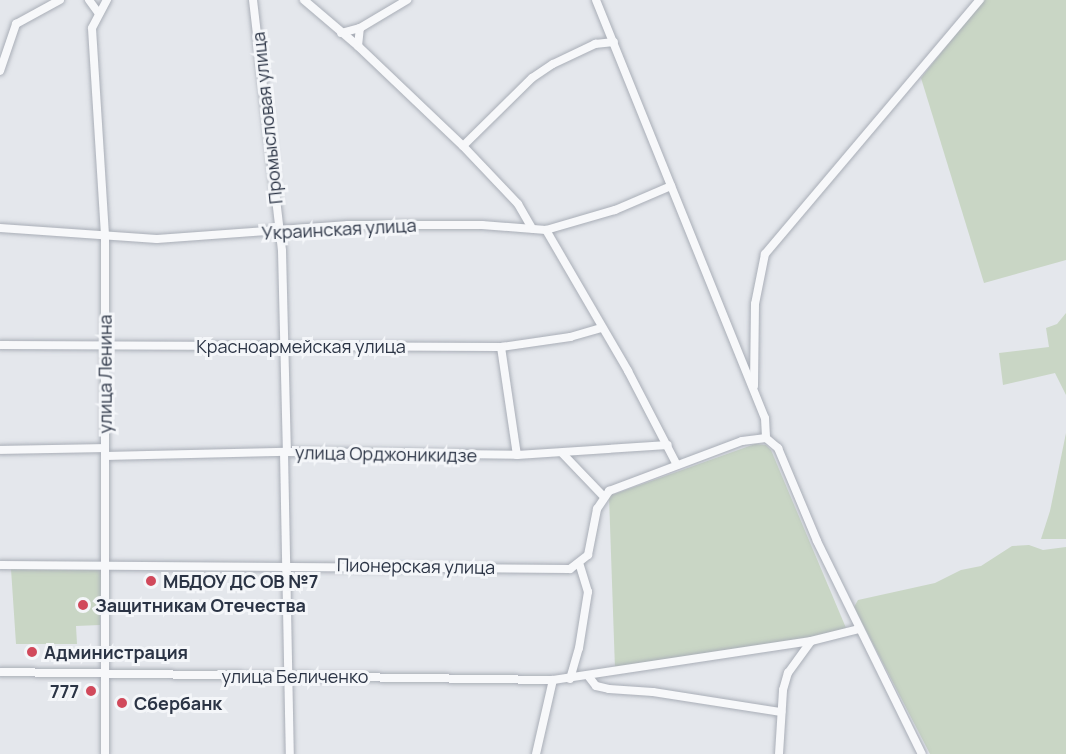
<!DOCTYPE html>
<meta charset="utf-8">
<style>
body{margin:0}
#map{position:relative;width:1066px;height:754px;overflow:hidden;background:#e4e7ec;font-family:Manrope,sans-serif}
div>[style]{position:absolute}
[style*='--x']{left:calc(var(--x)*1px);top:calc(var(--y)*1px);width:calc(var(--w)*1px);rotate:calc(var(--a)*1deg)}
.green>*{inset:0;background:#c9d6c5}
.roads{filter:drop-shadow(0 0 2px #a9aeb7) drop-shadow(0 0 2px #a9aeb7)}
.minor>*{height:8px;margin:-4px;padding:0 4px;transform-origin:4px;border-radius:4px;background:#f7f8fa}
.dots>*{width:16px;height:16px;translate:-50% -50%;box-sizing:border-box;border:3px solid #f4f6f9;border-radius:50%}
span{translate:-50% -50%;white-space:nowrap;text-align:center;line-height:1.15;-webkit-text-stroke:6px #f4f6f9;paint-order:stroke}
.street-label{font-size:18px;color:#2b3445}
.poi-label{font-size:18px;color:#2b3445;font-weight:700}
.left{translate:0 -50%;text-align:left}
.right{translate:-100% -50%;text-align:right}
</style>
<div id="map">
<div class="green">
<i style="clip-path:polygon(983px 0,1066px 0,1066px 260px,984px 283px,921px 78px)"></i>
<i style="clip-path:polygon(1066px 313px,1066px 395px,1055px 373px,1003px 385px,999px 353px,1049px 347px,1046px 328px,1057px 324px)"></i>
<i style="clip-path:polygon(1066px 433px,1066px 539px,1041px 539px,1050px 511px)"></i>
<i style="clip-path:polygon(755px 444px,766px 445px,771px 450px,846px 628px,818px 637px,615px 669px,609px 496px)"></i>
<i style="clip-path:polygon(1029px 545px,1043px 550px,1066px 547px,1066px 754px,930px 754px,854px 607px,858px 600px,935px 583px,961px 570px,981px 566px,1012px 546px)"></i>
<i style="clip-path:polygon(11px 569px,101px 570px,100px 625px,76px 626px,77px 644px,16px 644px)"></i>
</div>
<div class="roads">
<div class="minor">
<i style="--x:89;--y:0;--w:17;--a:54"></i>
<i style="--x:253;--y:0;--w:253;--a:83.4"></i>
<i style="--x:282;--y:251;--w:201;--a:88.6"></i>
<i style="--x:304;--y:0;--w:71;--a:40.4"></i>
<i style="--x:358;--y:46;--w:145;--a:43.6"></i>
<i style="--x:463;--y:146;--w:80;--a:46.5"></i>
<i style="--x:518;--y:204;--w:28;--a:60"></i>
<i style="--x:596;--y:0;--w:451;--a:68"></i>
<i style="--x:765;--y:418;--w:20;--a:87"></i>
<i style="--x:341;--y:33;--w:20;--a:-15"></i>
<i style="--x:358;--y:46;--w:18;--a:-84"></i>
<i style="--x:360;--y:28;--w:55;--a:-30.8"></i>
<i style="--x:0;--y:71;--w:50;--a:-71.2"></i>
<i style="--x:16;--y:24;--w:50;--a:-28.6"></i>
<i style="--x:463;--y:146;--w:97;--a:-44.6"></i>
<i style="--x:532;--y:78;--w:25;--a:-34"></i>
<i style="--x:553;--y:64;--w:47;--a:-25.5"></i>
<i style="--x:595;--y:44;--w:19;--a:-6"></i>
<i style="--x:0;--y:228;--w:157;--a:4"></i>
<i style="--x:157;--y:239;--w:192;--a:-4.2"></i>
<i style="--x:348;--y:225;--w:134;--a:0"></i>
<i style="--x:482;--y:225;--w:64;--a:4.5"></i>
<i style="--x:546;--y:230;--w:72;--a:-16.2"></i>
<i style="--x:615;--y:210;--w:61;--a:-23.2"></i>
<i style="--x:546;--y:230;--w:163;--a:59.8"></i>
<i style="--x:628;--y:371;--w:106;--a:62.5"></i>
<i style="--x:0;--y:345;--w:501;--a:0.23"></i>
<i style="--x:501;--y:347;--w:70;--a:-8.2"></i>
<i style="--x:570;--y:337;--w:32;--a:-16"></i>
<i style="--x:501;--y:347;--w:109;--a:81.6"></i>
<i style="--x:754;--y:386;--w:82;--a:-89.3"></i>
<i style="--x:755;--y:304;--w:51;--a:-78.7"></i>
<i style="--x:765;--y:254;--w:333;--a:-49.8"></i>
<i style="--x:0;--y:450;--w:104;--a:-1.1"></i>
<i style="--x:284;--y:452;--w:302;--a:88.9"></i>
<i style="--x:562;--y:453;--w:61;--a:46.3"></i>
<i style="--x:105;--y:456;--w:182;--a:-1.3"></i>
<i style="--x:287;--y:452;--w:230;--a:0.7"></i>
<i style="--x:517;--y:455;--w:151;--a:-3.8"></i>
<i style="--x:0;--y:565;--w:570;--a:0.4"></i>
<i style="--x:570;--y:569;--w:23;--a:-38"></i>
<i style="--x:588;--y:555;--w:47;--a:-78.9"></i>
<i style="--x:597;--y:509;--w:22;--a:-56"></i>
<i style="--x:609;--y:491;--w:142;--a:-20.6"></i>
<i style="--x:742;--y:441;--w:24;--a:-7"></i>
<i style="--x:766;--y:438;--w:16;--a:40"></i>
<i style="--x:778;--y:448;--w:101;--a:67.2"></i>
<i style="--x:817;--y:541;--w:237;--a:63.8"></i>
<i style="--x:0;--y:672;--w:553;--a:0.83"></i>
<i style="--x:553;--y:680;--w:261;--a:-8.6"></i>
<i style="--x:811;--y:641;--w:49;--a:-14"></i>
<i style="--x:589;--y:677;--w:11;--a:52"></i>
<i style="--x:596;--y:686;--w:13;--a:13"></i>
<i style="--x:609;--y:689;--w:44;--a:3.9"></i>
<i style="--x:653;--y:692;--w:130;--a:8.9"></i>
<i style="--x:570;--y:679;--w:32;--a:-74"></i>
<i style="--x:579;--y:648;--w:57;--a:-80.9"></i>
<i style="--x:588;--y:592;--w:28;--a:-107"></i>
<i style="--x:105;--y:754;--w:519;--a:-90"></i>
<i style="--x:105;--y:235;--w:207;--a:-93.6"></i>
<i style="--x:92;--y:28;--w:32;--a:-62"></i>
<i style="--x:536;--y:754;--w:76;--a:-77.1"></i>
<i style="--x:779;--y:754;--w:64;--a:-86.4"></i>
<i style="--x:783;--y:690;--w:18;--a:-74"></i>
<i style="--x:788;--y:673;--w:39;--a:-54"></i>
</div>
</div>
<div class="dots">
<i style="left:151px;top:581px;background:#d1495b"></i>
<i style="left:83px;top:605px;background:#d1495b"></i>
<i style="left:32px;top:652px;background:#d1495b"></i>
<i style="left:91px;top:691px;background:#d1495b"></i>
<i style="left:122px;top:703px;background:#d1495b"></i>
</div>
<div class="street-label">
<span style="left:267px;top:118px;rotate:-96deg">Промысловая улица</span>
<span style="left:339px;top:229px;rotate:-3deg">Украинская улица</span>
<span style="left:301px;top:346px">Красноармейская улица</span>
<span style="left:105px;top:374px;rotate:-90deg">улица Ленина</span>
<span style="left:386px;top:454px;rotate:1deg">улица Орджоникидзе</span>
<span style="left:416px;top:566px;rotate:1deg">Пионерская улица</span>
<span style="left:295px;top:676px">улица Беличенко</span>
</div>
<div class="poi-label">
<span class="left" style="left:163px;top:581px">МБДОУ ДС ОВ №7</span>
<span class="left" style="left:95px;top:605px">Защитникам Отечества</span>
<span class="left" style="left:44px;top:652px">Администрация</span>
<span class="right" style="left:79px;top:691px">777</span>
<span class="left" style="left:134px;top:703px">Сбербанк</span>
</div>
</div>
